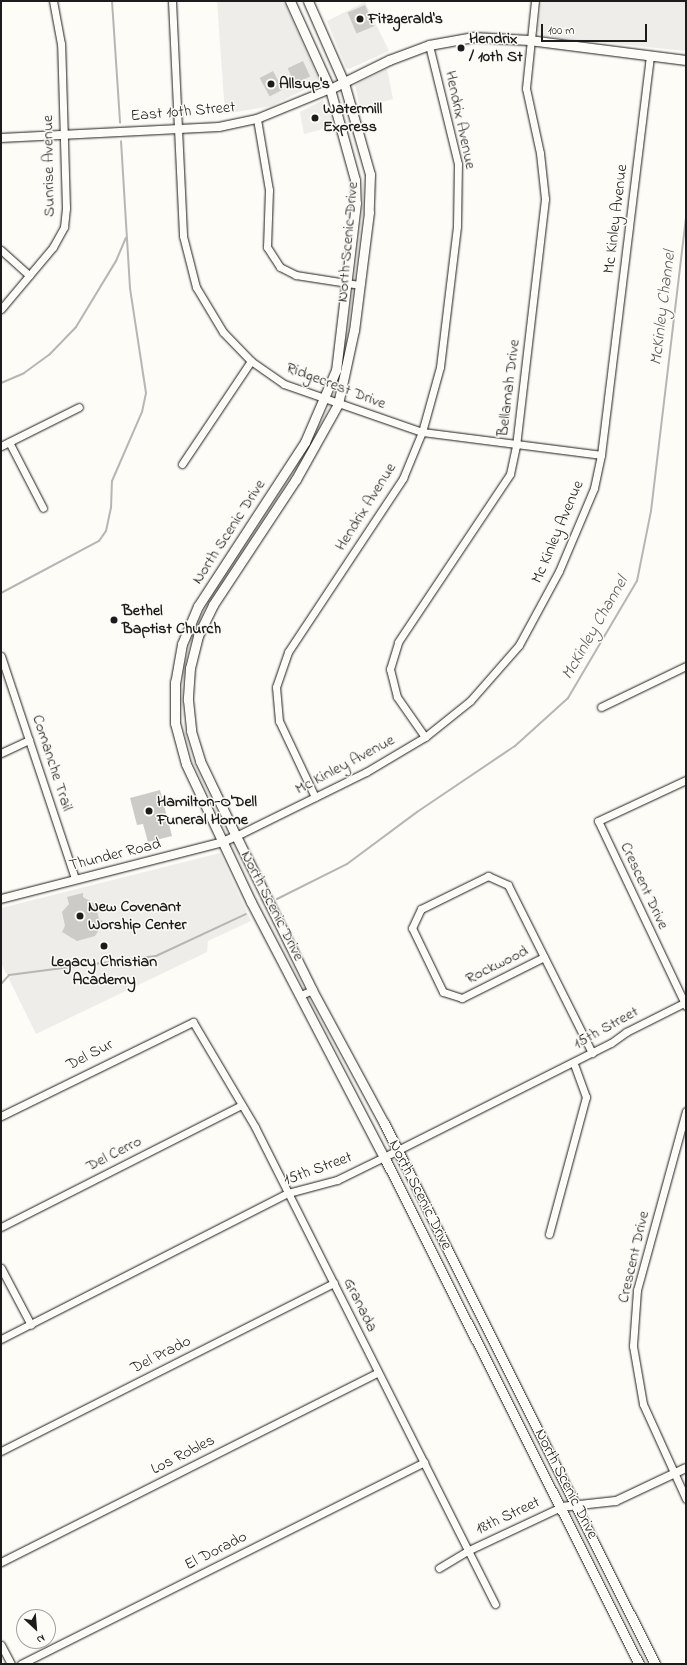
<!DOCTYPE html>
<style>
body{margin:0}
#map{position:relative;width:687px;height:1665px;overflow:hidden;background:#fdfcf7;font-family:"Indie Flower",sans-serif}
div>[style]{position:absolute}
[style*='--x']{left:calc(var(--x)*1px);top:calc(var(--y)*1px);width:calc(var(--w)*1px);rotate:calc(var(--a)*1deg)}
.built>*{inset:0;background:#eeede9}
.stream>*{height:2px;margin:-1px;padding:0 1px;transform-origin:1px;border-radius:1px;background:#b7b6b2}
.building>*{inset:0;background:#cccbc8;transform-origin:0 0}
.roads{filter:drop-shadow(0 0 1px #1c1c1c) drop-shadow(0 0 1px #1c1c1c)}
.minor>*{height:7px;margin:-3.5px;padding:0 3.5px;transform-origin:3.5px;border-radius:3.5px;background:#fdfcf7}
.tertiary>*{height:8px;margin:-4px;padding:0 4px;transform-origin:4px;border-radius:4px;background:#fdfcf7}
.secondary>*{height:9px;margin:-4.5px;padding:0 4.5px;transform-origin:4.5px;border-radius:4.5px;background:#fdfcf7}
.dots>*{width:11px;height:11px;translate:-50% -50%;box-sizing:border-box;border:2px solid #fdfcf7;border-radius:50%}
span{translate:-50% -50%;white-space:nowrap;text-align:center;line-height:1.15;-webkit-text-stroke:3px #fdfcf7;paint-order:stroke}
.poi-label{font-size:16px;color:#1c1c1c;font-weight:700}
.left{translate:0 -50%;text-align:left}
.street-label{font-size:16px;color:#1c1c1c}
.water-label{font-size:17px;color:#5a5a58;font-style:italic}
.frame{position:absolute;inset:0;border:2px solid #1c1c1c;pointer-events:none}
.north{position:absolute;left:16px;top:1609px;width:40px;height:40px;box-sizing:border-box;background:#fdfcf7;border:1px solid #a3a29f;border-radius:50%;rotate:154deg;font-size:11px;font-weight:700;line-height:16px;text-align:center;color:#1c1c1c}
.north::after{content:'';display:block;margin:auto;width:14px;height:18px;background:#1c1c1c;clip-path:polygon(50% 0,100% 100%,50% 72%,0 100%)}
.scale{position:absolute;left:541px;top:24px;width:106px;height:18px;box-sizing:border-box;border:2px solid #1c1c1c;border-top:0;padding-left:5px;font-size:12px;line-height:14px;white-space:nowrap;color:#1c1c1c;-webkit-text-stroke:3px #fdfcf7;paint-order:stroke}
</style>
<div id="map">
<div class="built">
<i style="clip-path:polygon(217px 1px,284px 1px,320px 82px,271px 106px,225px 114px)"></i>
<i style="clip-path:polygon(542px 1px,686px 1px,686px 51px,541px 36px,537px 31px)"></i>
<i style="clip-path:polygon(365px 2px,389px 51px,349px 69px,346px 68px,327px 21px)"></i>
<i style="clip-path:polygon(387px 69px,393px 99px,360px 108px,355px 85px)"></i>
<i style="clip-path:polygon(323px 100px,335px 126px,304px 134px,300px 112px)"></i>
<i style="clip-path:polygon(220px 853px,251px 921px,208px 941px,207px 952px,36px 1034px,1px 963px,1px 908px)"></i>
</div>
<div class="stream">
<i style="--x:112;--y:1;--w:122;--a:86.2"></i>
<i style="--x:1;--y:383;--w:25;--a:-23"></i>
<i style="--x:24;--y:373;--w:31;--a:-36"></i>
<i style="--x:49;--y:355;--w:39;--a:-46"></i>
<i style="--x:76;--y:327;--w:77;--a:-58.8"></i>
<i style="--x:116;--y:261;--w:25;--a:-67"></i>
<i style="--x:1;--y:593;--w:111;--a:-28"></i>
<i style="--x:99;--y:541;--w:12;--a:-55"></i>
<i style="--x:106;--y:531;--w:24;--a:-78"></i>
<i style="--x:111;--y:508;--w:27;--a:-88"></i>
<i style="--x:112;--y:481;--w:75;--a:-66.5"></i>
<i style="--x:142;--y:412;--w:19;--a:-78"></i>
<i style="--x:146;--y:393;--w:106;--a:-98.7"></i>
<i style="--x:130;--y:288;--w:147;--a:-93.5"></i>
<i style="--x:277;--y:899;--w:78;--a:-26.6"></i>
<i style="--x:347;--y:864;--w:87;--a:-36.6"></i>
<i style="--x:417;--y:812;--w:118;--a:-34"></i>
<i style="--x:515;--y:746;--w:72;--a:-42.2"></i>
<i style="--x:568;--y:698;--w:136;--a:-59.5"></i>
<i style="--x:637;--y:581;--w:71;--a:-78.7"></i>
<i style="--x:651;--y:511;--w:296;--a:-83.2"></i>
<i style="--x:1;--y:984;--w:12;--a:-48"></i>
<i style="--x:9;--y:975;--w:148;--a:-7.4"></i>
<i style="--x:156;--y:956;--w:99;--a:-25"></i>
</div>
<div class="building">
<i style="left:365px;top:5px;width:23px;height:19px;rotate:67deg"></i>
<i style="left:303px;top:61px;width:17px;height:17px;rotate:65deg"></i>
<i style="left:273px;top:71px;width:21px;height:15px;rotate:62deg"></i>
<i style="clip-path:polygon(160px 790px,172px 836px,148px 842px,143px 824px,137px 825px,130px 798px)"></i>
<i style="clip-path:polygon(83px 893px,83px 897px,95px 904px,99px 919px,104px 922px,95px 936px,77px 941px,62px 932px,65px 926px,62px 912px,69px 904px,67px 897px)"></i>
</div>
<div class="roads">
<div class="minor">
<i style="--x:172;--y:1;--w:235;--a:87.3"></i>
<i style="--x:183;--y:236;--w:53;--a:75.7"></i>
<i style="--x:196;--y:287;--w:52;--a:59"></i>
<i style="--x:223;--y:332;--w:40;--a:46"></i>
<i style="--x:251;--y:361;--w:40;--a:34.9"></i>
<i style="--x:284;--y:384;--w:146;--a:19.2"></i>
<i style="--x:422;--y:432;--w:180;--a:7.3"></i>
<i style="--x:257;--y:119;--w:72;--a:80.4"></i>
<i style="--x:269;--y:190;--w:57;--a:92"></i>
<i style="--x:267;--y:247;--w:24;--a:57"></i>
<i style="--x:280;--y:267;--w:18;--a:27"></i>
<i style="--x:296;--y:275;--w:65;--a:8.9"></i>
<i style="--x:1;--y:250;--w:38;--a:42"></i>
<i style="--x:1;--y:309;--w:81;--a:-50"></i>
<i style="--x:53;--y:247;--w:23;--a:-61"></i>
<i style="--x:64;--y:227;--w:19;--a:-84"></i>
<i style="--x:66;--y:208;--w:164;--a:-91.7"></i>
<i style="--x:61;--y:44;--w:44;--a:-100.5"></i>
<i style="--x:9;--y:442;--w:74;--a:62.7"></i>
<i style="--x:1;--y:446;--w:87;--a:-26.6"></i>
<i style="--x:182;--y:464;--w:124;--a:-56.2"></i>
<i style="--x:1;--y:656;--w:235;--a:71.6"></i>
<i style="--x:601;--y:707;--w:94;--a:-25.8"></i>
<i style="--x:425;--y:737;--w:49;--a:-125"></i>
<i style="--x:397;--y:697;--w:29;--a:-104"></i>
<i style="--x:390;--y:669;--w:28;--a:-73"></i>
<i style="--x:398;--y:642;--w:202;--a:-56.3"></i>
<i style="--x:510;--y:474;--w:29;--a:-78"></i>
<i style="--x:516;--y:446;--w:249;--a:-83.3"></i>
<i style="--x:545;--y:199;--w:46;--a:-96.2"></i>
<i style="--x:540;--y:153;--w:66;--a:-102.2"></i>
<i style="--x:526;--y:88;--w:87;--a:-84.1"></i>
<i style="--x:1;--y:753;--w:31;--a:-25"></i>
<i style="--x:315;--y:797;--w:84;--a:-115.3"></i>
<i style="--x:279;--y:721;--w:34;--a:-95"></i>
<i style="--x:276;--y:687;--w:37;--a:-71"></i>
<i style="--x:288;--y:652;--w:209;--a:-56.5"></i>
<i style="--x:403;--y:478;--w:50;--a:-67.6"></i>
<i style="--x:422;--y:432;--w:67;--a:-74.5"></i>
<i style="--x:440;--y:367;--w:142;--a:-83.1"></i>
<i style="--x:457;--y:226;--w:62;--a:-89.1"></i>
<i style="--x:458;--y:164;--w:122;--a:-103.7"></i>
<i style="--x:236;--y:836;--w:145;--a:-26.2"></i>
<i style="--x:366;--y:772;--w:69;--a:-30.7"></i>
<i style="--x:425;--y:737;--w:58;--a:-38.7"></i>
<i style="--x:470;--y:701;--w:74;--a:-48.8"></i>
<i style="--x:519;--y:645;--w:84;--a:-61.6"></i>
<i style="--x:559;--y:571;--w:90;--a:-67.1"></i>
<i style="--x:594;--y:488;--w:34;--a:-78"></i>
<i style="--x:601;--y:455;--w:402;--a:-83"></i>
<i style="--x:544;--y:957;--w:92;--a:153.4"></i>
<i style="--x:462;--y:998;--w:20;--a:-162"></i>
<i style="--x:443;--y:992;--w:71;--a:-115.8"></i>
<i style="--x:412;--y:928;--w:21;--a:-65"></i>
<i style="--x:421;--y:909;--w:75;--a:-26.2"></i>
<i style="--x:488;--y:876;--w:22;--a:24"></i>
<i style="--x:508;--y:885;--w:188;--a:63.4"></i>
<i style="--x:301;--y:995;--w:12;--a:-24"></i>
<i style="--x:686;--y:1006;--w:205;--a:-115.4"></i>
<i style="--x:598;--y:821;--w:97;--a:-25"></i>
<i style="--x:686;--y:1111;--w:186;--a:105.3"></i>
<i style="--x:637;--y:1290;--w:56;--a:94.1"></i>
<i style="--x:633;--y:1346;--w:59;--a:80.2"></i>
<i style="--x:643;--y:1404;--w:104;--a:65.6"></i>
<i style="--x:1;--y:1116;--w:214;--a:-26.1"></i>
<i style="--x:193;--y:1022;--w:122;--a:59.4"></i>
<i style="--x:255;--y:1127;--w:534;--a:63.29"></i>
<i style="--x:1;--y:1227;--w:268;--a:-26.9"></i>
<i style="--x:549;--y:1234;--w:142;--a:-74.9"></i>
<i style="--x:586;--y:1097;--w:37;--a:-110"></i>
<i style="--x:1;--y:1268;--w:64;--a:62.2"></i>
<i style="--x:1;--y:1339;--w:322;--a:-27"></i>
<i style="--x:288;--y:1193;--w:51;--a:-14.9"></i>
<i style="--x:337;--y:1180;--w:52;--a:-26.1"></i>
<i style="--x:384;--y:1157;--w:254;--a:-26.7"></i>
<i style="--x:611;--y:1043;--w:19;--a:-36"></i>
<i style="--x:626;--y:1032;--w:67;--a:-26.6"></i>
<i style="--x:1;--y:1451;--w:373;--a:-26.8"></i>
<i style="--x:1;--y:1562;--w:422;--a:-26.7"></i>
<i style="--x:439;--y:1568;--w:33;--a:-31"></i>
<i style="--x:467;--y:1551;--w:104;--a:-25.1"></i>
<i style="--x:1;--y:1645;--w:21;--a:62"></i>
<i style="--x:21;--y:1664;--w:451;--a:-26.6"></i>
</div>
<div class="tertiary">
<i style="--x:1;--y:138;--w:218;--a:-2.9"></i>
<i style="--x:219;--y:127;--w:39;--a:-12"></i>
<i style="--x:257;--y:119;--w:79;--a:-22.3"></i>
<i style="--x:1;--y:899;--w:229;--a:-14.4"></i>
<i style="--x:223;--y:842;--w:14;--a:-25"></i>
<i style="--x:561;--y:1507;--w:55;--a:-6.2"></i>
<i style="--x:616;--y:1501;--w:77;--a:-25.2"></i>
</div>
<div class="secondary">
<i style="--x:290;--y:1;--w:97;--a:65.6"></i>
<i style="--x:330;--y:89;--w:94;--a:74.6"></i>
<i style="--x:355;--y:180;--w:23;--a:88"></i>
<i style="--x:356;--y:203;--w:168;--a:96.8"></i>
<i style="--x:336;--y:370;--w:78;--a:113.3"></i>
<i style="--x:305;--y:442;--w:196;--a:123.1"></i>
<i style="--x:198;--y:606;--w:41;--a:112.8"></i>
<i style="--x:182;--y:644;--w:39;--a:100"></i>
<i style="--x:175;--y:682;--w:41;--a:90"></i>
<i style="--x:175;--y:723;--w:42;--a:75"></i>
<i style="--x:186;--y:764;--w:153;--a:64.8"></i>
<i style="--x:251;--y:902;--w:288;--a:62.5"></i>
<i style="--x:384;--y:1157;--w:568;--a:63.3"></i>
<i style="--x:308;--y:1;--w:90;--a:66.3"></i>
<i style="--x:344;--y:83;--w:95;--a:74.1"></i>
<i style="--x:370;--y:174;--w:38;--a:92"></i>
<i style="--x:369;--y:212;--w:119;--a:97.2"></i>
<i style="--x:354;--y:330;--w:76;--a:102.2"></i>
<i style="--x:338;--y:404;--w:86;--a:119.2"></i>
<i style="--x:296;--y:479;--w:151;--a:123.4"></i>
<i style="--x:213;--y:605;--w:34;--a:116"></i>
<i style="--x:198;--y:636;--w:33;--a:104"></i>
<i style="--x:190;--y:668;--w:32;--a:94"></i>
<i style="--x:188;--y:700;--w:31;--a:84"></i>
<i style="--x:191;--y:731;--w:31;--a:73"></i>
<i style="--x:200;--y:761;--w:83;--a:64.4"></i>
<i style="--x:236;--y:836;--w:172;--a:63.7"></i>
<i style="--x:312;--y:990;--w:151;--a:61.6"></i>
<i style="--x:384;--y:1123;--w:605;--a:63.39"></i>
<i style="--x:330;--y:89;--w:66;--a:-26.2"></i>
<i style="--x:389;--y:60;--w:43;--a:-20.6"></i>
<i style="--x:429;--y:45;--w:45;--a:-10.3"></i>
<i style="--x:473;--y:37;--w:56;--a:3.1"></i>
<i style="--x:529;--y:40;--w:158;--a:7.3"></i>
</div>
</div>
<div class="dots">
<i style="left:360px;top:19px;background:#1c1c1c"></i>
<i style="left:461px;top:48px;background:#1c1c1c"></i>
<i style="left:271px;top:84px;background:#1c1c1c"></i>
<i style="left:315px;top:118px;background:#1c1c1c"></i>
<i style="left:114px;top:620px;background:#1c1c1c"></i>
<i style="left:149px;top:811px;background:#1c1c1c"></i>
<i style="left:80px;top:916px;background:#1c1c1c"></i>
<i style="left:104px;top:946px;background:#1c1c1c"></i>
</div>
<div class="poi-label">
<span class="left" style="left:368px;top:19px">Fitzgerald's</span>
<span class="left" style="left:469px;top:48px">Hendrix<br>/ 10th St</span>
<span class="left" style="left:279px;top:84px">Allsup's</span>
<span class="left" style="left:323px;top:118px">Watermill<br>Express</span>
<span class="left" style="left:122px;top:620px">Bethel<br>Baptist Church</span>
<span class="left" style="left:157px;top:811px">Hamilton-O'Dell<br>Funeral Home</span>
<span class="left" style="left:88px;top:916px">New Covenant<br>Worship Center</span>
<span style="left:104px;top:971px">Legacy Christian<br>Academy</span>
</div>
<div class="street-label">
<span style="left:183px;top:112px;rotate:-5deg">East 10th Street</span>
<span style="left:460px;top:120px;rotate:78deg">Hendrix Avenue</span>
<span style="left:49px;top:166px;rotate:-91deg">Sunrise Avenue</span>
<span style="left:616px;top:219px;rotate:-83deg">Mc Kinley Avenue</span>
<span style="left:348px;top:242px;rotate:-85deg">North Scenic Drive</span>
<span style="left:336px;top:386px;rotate:21deg">Ridgecrest Drive</span>
<span style="left:509px;top:388px;rotate:-83deg">Bellamah Drive</span>
<span style="left:366px;top:507px;rotate:-58deg">Hendrix Avenue</span>
<span style="left:229px;top:532px;rotate:-57deg">North Scenic Drive</span>
<span style="left:558px;top:532px;rotate:-67deg">Mc Kinley Avenue</span>
<span style="left:52px;top:763px;rotate:72deg">Comanche Trail</span>
<span style="left:345px;top:765px;rotate:-28deg">Mc Kinley Avenue</span>
<span style="left:115px;top:855px;rotate:-14deg">Thunder Road</span>
<span style="left:644px;top:886px;rotate:65deg">Crescent Drive</span>
<span style="left:272px;top:906px;rotate:63deg">North Scenic Drive</span>
<span style="left:497px;top:965px;rotate:-26deg">Rockwood</span>
<span style="left:606px;top:1028px;rotate:-29deg">15th Street</span>
<span style="left:90px;top:1055px;rotate:-27deg">Del Sur</span>
<span style="left:114px;top:1154px;rotate:-27deg">Del Cerro</span>
<span style="left:318px;top:1169px;rotate:-20deg">15th Street</span>
<span style="left:420px;top:1195px;rotate:63deg">North Scenic Drive</span>
<span style="left:634px;top:1257px;rotate:-77deg">Crescent Drive</span>
<span style="left:360px;top:1305px;rotate:64deg">Granada</span>
<span style="left:161px;top:1355px;rotate:-27deg">Del Prado</span>
<span style="left:183px;top:1455px;rotate:-27deg">Los Robles</span>
<span style="left:566px;top:1484px;rotate:63deg">North Scenic Drive</span>
<span style="left:508px;top:1516px;rotate:-25deg">18th Street</span>
<span style="left:216px;top:1551px;rotate:-27deg">El Dorado</span>
</div>
<div class="water-label">
<span style="left:663px;top:308px;rotate:-83deg">McKinley Channel</span>
<span style="left:595px;top:628px;rotate:-60deg">McKinley Channel</span>
</div>
<div class="frame"></div>
<div class="north">N</div>
<div class="scale">100 m</div>
</div>
